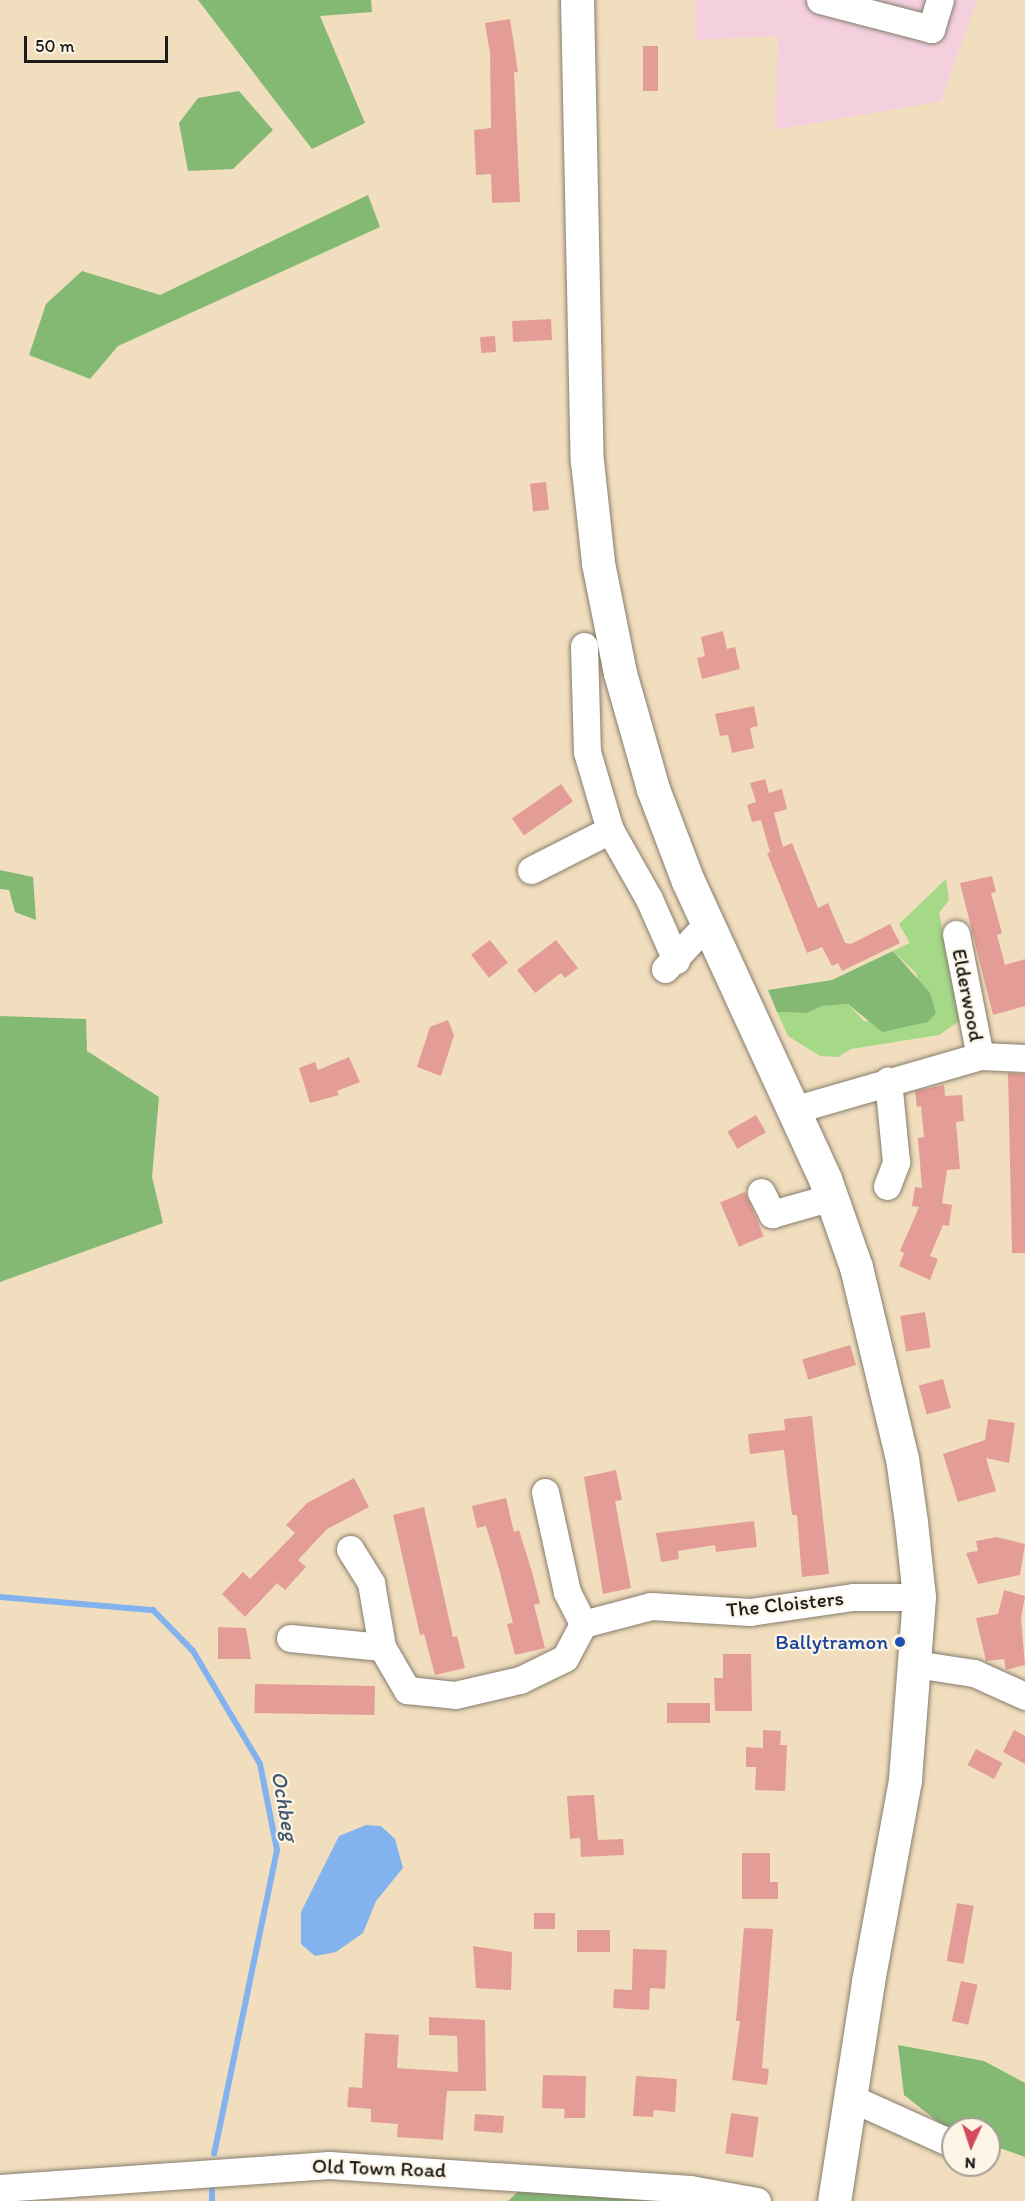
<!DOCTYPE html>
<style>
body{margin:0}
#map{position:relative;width:1025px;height:2201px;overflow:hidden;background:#f1debe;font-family:Itim,sans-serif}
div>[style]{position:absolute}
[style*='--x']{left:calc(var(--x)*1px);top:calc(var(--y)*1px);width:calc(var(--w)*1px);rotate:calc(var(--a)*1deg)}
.built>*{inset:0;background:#f4cfde}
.green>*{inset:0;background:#a5d988}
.forest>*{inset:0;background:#84b974}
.water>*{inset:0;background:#83b3ee}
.stream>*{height:6px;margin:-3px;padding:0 3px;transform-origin:3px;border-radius:3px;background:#83b3ee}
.building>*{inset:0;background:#e49d96;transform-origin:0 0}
.roads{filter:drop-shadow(0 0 2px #867d6d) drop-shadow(0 0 2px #867d6d)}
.minor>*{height:27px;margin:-13.5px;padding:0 13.5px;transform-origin:13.5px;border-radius:13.5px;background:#fff}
.major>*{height:33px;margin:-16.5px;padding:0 16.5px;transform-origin:16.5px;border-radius:16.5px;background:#fff}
.dots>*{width:16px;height:16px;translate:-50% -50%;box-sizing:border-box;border:3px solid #fcf5e5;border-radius:50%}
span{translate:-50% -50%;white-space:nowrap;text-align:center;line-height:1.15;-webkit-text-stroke:4.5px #fcf5e5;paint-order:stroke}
.street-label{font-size:21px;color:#1c1c1c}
.transit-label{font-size:21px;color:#164399}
.right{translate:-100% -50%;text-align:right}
.water-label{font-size:22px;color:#455870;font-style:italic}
.north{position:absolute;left:941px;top:2117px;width:60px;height:60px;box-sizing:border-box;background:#fcf5e5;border:2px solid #a29e95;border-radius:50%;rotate:183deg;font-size:16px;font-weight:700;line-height:24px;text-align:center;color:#1c1c1c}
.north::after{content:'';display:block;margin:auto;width:21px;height:27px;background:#d1495b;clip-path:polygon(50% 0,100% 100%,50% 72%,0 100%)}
.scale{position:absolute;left:24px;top:36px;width:144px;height:27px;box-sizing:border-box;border:3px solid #1c1c1c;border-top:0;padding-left:8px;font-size:18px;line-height:21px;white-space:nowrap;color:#1c1c1c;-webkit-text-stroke:4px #fcf5e5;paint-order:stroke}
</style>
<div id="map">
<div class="built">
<i style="clip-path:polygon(695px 0,977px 0,941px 101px,775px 130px,778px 36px,695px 40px)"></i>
</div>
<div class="green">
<i style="clip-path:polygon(946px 879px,949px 900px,939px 913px,962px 1019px,939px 1035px,851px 1049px,838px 1057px,820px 1056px,788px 1036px,777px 1012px,807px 1013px,822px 1006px,848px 1004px,864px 1021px,907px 1025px,928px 1022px,916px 973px,893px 951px,910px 943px,899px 924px)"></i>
</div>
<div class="forest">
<i style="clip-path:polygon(198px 0,371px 0,372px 12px,320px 16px,365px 123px,312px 149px)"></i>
<i style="clip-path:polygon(239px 91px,273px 130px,233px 169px,188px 171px,179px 123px,198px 98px)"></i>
<i style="clip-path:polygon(368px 195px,380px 227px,118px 346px,90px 379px,29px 355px,46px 304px,82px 271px,160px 295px)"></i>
<i style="clip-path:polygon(0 870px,33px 877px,36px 920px,15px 912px,9px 890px,0 889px)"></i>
<i style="clip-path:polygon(893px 951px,930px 993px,936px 1013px,928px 1022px,882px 1032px,848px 1004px,822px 1006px,807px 1013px,777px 1012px,768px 990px,832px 980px)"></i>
<i style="clip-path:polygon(0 1016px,86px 1019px,87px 1051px,159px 1097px,152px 1177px,163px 1223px,0 1282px)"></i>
<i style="clip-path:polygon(898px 2045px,984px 2061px,1025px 2083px,1025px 2157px,989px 2144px,989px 2129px,951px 2132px,904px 2095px)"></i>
<i style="clip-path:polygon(520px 2190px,652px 2201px,508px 2201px)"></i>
</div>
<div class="water">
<i style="clip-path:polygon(366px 1825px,381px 1826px,395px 1839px,403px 1868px,376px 1901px,363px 1933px,336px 1952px,315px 1956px,301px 1944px,301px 1912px,339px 1836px)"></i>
</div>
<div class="stream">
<i style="--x:0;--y:1597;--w:154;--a:4.9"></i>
<i style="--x:153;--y:1610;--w:57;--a:45.7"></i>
<i style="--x:193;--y:1651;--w:131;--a:59.3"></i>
<i style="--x:260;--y:1764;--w:88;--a:78.8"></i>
<i style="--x:277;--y:1850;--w:310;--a:101.7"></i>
<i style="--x:212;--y:2185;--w:16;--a:90"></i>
</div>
<div class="building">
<i style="clip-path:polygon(510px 19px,518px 72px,514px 72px,520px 202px,492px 203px,491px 174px,476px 175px,474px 130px,491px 128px,490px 53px,485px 23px)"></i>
<i style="left:643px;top:46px;width:15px;height:45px"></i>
<i style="left:551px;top:319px;width:21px;height:39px;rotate:87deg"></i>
<i style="left:495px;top:336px;width:16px;height:15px;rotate:86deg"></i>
<i style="left:546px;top:482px;width:28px;height:16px;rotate:84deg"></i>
<i style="clip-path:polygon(723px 631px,727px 649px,735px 647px,740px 669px,702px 679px,697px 658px,705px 656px,701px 637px)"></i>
<i style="clip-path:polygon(754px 706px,758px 726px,750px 728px,754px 748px,732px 753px,728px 735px,720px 736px,715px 714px)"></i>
<i style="clip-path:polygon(765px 779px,769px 793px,782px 789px,787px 809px,774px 813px,783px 847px,792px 843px,818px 908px,828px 903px,845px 943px,851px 944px,890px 924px,900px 943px,842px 971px,838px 963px,832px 966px,822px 947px,807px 953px,767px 853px,770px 852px,761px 820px,752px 822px,747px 805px,756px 802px,750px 783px)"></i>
<i style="left:561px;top:784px;width:21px;height:60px;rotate:55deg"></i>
<i style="clip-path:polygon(992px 876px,996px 892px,991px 893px,1002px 933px,997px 935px,1005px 965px,1025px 959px,1025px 1006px,993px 1015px,960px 883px)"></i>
<i style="left:490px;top:940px;width:29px;height:24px;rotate:52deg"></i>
<i style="clip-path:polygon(556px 940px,578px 968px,565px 978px,561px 973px,535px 993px,517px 970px)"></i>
<i style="clip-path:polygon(448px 1020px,454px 1035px,441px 1076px,417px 1067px,430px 1027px)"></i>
<i style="clip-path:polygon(349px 1057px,360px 1082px,337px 1091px,339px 1095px,310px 1103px,299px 1068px,315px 1062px,318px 1070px)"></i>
<i style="clip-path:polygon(1008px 1073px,1025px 1074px,1025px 1253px,1012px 1253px)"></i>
<i style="clip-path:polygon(944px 1085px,945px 1096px,962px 1095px,964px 1121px,956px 1122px,960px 1169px,947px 1170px,942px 1203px,952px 1205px,949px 1226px,943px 1225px,930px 1256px,938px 1259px,930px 1280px,899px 1266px,904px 1253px,900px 1251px,919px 1207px,912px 1206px,915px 1187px,922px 1188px,918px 1138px,924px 1137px,921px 1106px,917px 1107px,915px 1091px)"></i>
<i style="left:756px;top:1115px;width:20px;height:33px;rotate:60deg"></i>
<i style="left:745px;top:1192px;width:48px;height:27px;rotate:67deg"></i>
<i style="left:925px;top:1312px;width:36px;height:25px;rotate:81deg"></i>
<i style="left:850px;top:1345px;width:21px;height:50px;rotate:73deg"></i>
<i style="left:943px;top:1379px;width:30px;height:25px;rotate:75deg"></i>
<i style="clip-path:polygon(812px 1416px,829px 1574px,802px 1577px,797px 1515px,792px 1515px,784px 1450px,750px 1454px,748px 1434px,785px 1430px,784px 1419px)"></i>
<i style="clip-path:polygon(988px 1419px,1015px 1423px,1009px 1463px,986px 1458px,996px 1491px,958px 1502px,943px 1454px,985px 1440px)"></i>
<i style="clip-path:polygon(616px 1470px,622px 1500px,615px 1501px,631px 1588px,603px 1594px,584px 1477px)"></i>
<i style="clip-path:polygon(354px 1478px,369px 1507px,327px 1529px,298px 1560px,306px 1567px,285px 1590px,277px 1583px,245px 1617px,222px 1594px,243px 1572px,250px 1579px,295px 1533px,286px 1525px,307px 1503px)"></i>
<i style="clip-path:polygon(506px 1498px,514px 1532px,519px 1530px,532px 1572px,540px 1603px,534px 1605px,545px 1648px,515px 1655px,507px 1624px,513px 1623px,499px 1569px,486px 1526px,477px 1528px,472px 1506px)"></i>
<i style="clip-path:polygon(424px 1507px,453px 1637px,457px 1636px,465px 1668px,435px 1675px,424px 1634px,420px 1635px,393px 1515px)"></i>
<i style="clip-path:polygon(754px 1521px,757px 1547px,716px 1552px,715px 1545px,678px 1551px,679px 1559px,661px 1562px,656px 1533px)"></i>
<i style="clip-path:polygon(997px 1537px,1025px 1544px,1020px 1575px,978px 1584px,966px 1553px,978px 1551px,976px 1541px)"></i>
<i style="clip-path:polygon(1004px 1590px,1025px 1596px,1021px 1618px,1025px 1665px,1006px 1670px,1004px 1659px,986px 1661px,976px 1618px,998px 1614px)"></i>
<i style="clip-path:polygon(218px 1627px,246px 1628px,251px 1659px,218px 1659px)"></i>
<i style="clip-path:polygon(723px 1654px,751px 1654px,752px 1711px,715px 1711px,714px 1678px,723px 1678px)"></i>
<i style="left:255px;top:1684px;width:120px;height:29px;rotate:1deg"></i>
<i style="left:667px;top:1703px;width:43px;height:20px"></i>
<i style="clip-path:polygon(763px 1730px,781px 1731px,780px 1745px,787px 1745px,785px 1791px,755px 1790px,756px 1767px,746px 1767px,746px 1747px,763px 1748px)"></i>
<i style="clip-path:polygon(1014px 1730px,1025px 1736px,1025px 1764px,1003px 1752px)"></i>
<i style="left:976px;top:1749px;width:30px;height:18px;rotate:28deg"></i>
<i style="clip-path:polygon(594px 1795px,598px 1840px,623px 1839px,624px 1855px,581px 1857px,580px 1838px,570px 1839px,567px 1796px)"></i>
<i style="clip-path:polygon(742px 1853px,770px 1853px,770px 1882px,778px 1882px,778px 1899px,742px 1899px)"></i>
<i style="left:957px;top:1903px;width:17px;height:59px;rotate:10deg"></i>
<i style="left:534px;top:1913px;width:21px;height:16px"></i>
<i style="clip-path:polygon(744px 1928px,773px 1929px,762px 2068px,769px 2069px,767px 2085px,732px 2080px,740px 2021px,736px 2021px)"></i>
<i style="left:610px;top:1930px;width:22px;height:33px;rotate:90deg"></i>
<i style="clip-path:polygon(473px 1946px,512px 1952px,511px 1990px,476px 1988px)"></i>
<i style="clip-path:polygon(633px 1949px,667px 1950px,665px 1989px,650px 1988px,649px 2010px,613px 2008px,614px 1989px,632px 1990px)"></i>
<i style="left:961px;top:1981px;width:17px;height:41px;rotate:13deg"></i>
<i style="clip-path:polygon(429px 2017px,485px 2020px,486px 2091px,447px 2091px,443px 2140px,397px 2137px,398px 2124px,371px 2122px,371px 2109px,347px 2107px,349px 2087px,362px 2088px,365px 2033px,399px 2035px,397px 2068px,458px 2072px,457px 2036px,429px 2035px)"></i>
<i style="clip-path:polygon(543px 2075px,586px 2076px,585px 2118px,564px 2118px,565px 2109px,542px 2108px)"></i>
<i style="clip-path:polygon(636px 2076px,677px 2079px,675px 2112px,654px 2110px,653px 2117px,633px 2116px)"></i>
<i style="left:731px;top:2113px;width:28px;height:41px;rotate:8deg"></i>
<i style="left:475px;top:2114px;width:29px;height:17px;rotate:4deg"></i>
</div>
<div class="roads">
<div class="minor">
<i style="--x:820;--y:0;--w:115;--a:14.6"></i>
<i style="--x:931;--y:29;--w:30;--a:-73"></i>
<i style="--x:584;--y:646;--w:106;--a:88.4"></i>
<i style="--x:587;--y:752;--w:81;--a:73.6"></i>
<i style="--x:610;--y:830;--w:79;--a:60.5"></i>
<i style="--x:649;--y:899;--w:67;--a:66.1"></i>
<i style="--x:531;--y:870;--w:89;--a:-26.9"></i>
<i style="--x:956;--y:934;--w:124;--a:78.9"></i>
<i style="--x:665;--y:969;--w:62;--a:-47"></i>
<i style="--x:793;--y:1110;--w:195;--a:-16.1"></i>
<i style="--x:980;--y:1056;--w:45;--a:2.5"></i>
<i style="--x:887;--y:1186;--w:26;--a:-69"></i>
<i style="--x:896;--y:1162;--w:82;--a:-95.6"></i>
<i style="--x:761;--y:1192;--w:25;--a:63"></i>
<i style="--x:772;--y:1214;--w:62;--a:-15.8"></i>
<i style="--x:545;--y:1492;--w:102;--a:77.6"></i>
<i style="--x:567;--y:1592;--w:36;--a:63"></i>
<i style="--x:350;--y:1549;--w:40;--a:58"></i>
<i style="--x:371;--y:1583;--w:65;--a:80.2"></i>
<i style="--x:382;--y:1647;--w:50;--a:59.8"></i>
<i style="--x:407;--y:1690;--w:48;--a:5.9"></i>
<i style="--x:455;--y:1695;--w:67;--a:-13"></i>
<i style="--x:520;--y:1680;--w:50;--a:-26.1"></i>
<i style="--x:565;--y:1658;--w:38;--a:-62"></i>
<i style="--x:583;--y:1624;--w:70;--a:-14.8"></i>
<i style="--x:651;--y:1606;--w:99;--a:3.5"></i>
<i style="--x:750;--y:1612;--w:104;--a:-8.3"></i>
<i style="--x:853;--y:1597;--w:66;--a:0"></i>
<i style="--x:290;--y:1638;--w:92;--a:5.6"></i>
<i style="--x:915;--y:1664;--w:60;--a:8.7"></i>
<i style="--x:974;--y:1673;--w:56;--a:24.3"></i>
<i style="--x:851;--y:2098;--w:112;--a:24.3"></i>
<i style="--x:0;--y:2188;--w:330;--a:-4"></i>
<i style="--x:329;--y:2165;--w:362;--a:3.8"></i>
<i style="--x:690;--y:2189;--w:68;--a:10.2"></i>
</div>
<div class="major">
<i style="--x:577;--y:0;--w:461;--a:88.8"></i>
<i style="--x:587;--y:461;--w:103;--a:83.8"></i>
<i style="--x:598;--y:563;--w:112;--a:78.7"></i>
<i style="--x:620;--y:673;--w:121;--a:74.1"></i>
<i style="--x:653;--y:789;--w:98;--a:69.2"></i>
<i style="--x:688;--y:881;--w:328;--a:65.3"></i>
<i style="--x:825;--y:1179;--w:93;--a:70.6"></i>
<i style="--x:856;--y:1267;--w:196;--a:76.5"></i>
<i style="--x:902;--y:1458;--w:65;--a:82"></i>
<i style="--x:911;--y:1522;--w:75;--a:83.9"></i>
<i style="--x:919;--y:1597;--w:184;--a:94.4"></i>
<i style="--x:905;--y:1780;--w:205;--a:100.4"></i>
<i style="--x:868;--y:1982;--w:222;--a:98.8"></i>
</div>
</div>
<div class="dots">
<i style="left:900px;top:1642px;background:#1a4fb4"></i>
</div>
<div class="street-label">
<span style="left:968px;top:995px;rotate:79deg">Elderwood</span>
<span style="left:785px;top:1604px;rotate:-6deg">The Cloisters</span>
<span style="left:379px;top:2168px;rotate:2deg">Old Town Road</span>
</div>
<div class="transit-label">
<span class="right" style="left:888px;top:1642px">Ballytramon</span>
</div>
<div class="water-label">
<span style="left:285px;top:1806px;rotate:80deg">Ochbeg</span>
</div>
<div class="north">N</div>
<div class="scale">50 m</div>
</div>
